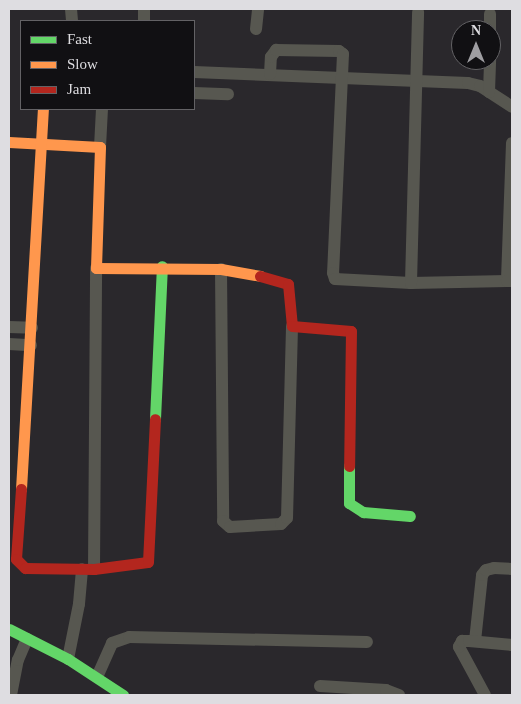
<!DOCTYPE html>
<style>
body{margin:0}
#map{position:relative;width:521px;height:704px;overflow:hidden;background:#2a282c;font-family:Georgia,serif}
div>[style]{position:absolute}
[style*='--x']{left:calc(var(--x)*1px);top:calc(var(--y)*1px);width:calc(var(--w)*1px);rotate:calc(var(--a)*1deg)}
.street>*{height:12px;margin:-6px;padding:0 6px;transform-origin:6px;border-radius:6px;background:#575750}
.fast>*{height:11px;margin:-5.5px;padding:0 5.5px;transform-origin:5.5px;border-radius:5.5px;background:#63d668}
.slow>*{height:11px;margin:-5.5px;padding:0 5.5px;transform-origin:5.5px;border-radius:5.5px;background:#ff974d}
.jam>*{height:11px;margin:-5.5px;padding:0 5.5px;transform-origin:5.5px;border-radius:5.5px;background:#b3261e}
span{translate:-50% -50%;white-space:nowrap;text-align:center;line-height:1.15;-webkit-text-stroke:4px #111013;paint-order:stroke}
.frame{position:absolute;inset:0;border:10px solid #dedde1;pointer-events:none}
.legend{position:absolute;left:20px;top:20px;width:175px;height:90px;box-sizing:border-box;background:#111013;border:1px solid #636265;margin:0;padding:6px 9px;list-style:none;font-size:15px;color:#dedde1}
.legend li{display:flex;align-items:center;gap:10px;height:25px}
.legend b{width:25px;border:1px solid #636265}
.north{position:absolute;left:451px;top:20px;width:50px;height:50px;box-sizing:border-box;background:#111013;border:1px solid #636265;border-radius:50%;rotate:0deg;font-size:14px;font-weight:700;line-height:20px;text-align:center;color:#dedde1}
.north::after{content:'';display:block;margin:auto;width:18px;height:22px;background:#9f9ea2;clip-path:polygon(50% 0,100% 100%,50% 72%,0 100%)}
</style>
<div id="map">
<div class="street">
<i style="--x:71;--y:9;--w:12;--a:85"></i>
<i style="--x:144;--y:21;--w:12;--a:-90"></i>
<i style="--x:256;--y:29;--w:20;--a:-84"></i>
<i style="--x:490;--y:30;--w:16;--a:-90"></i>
<i style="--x:194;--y:72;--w:274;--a:2.3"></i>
<i style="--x:468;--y:83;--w:12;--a:14"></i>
<i style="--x:480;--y:86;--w:38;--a:33"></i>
<i style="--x:270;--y:74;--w:17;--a:-87"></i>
<i style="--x:271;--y:57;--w:9;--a:-54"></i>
<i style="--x:276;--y:50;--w:63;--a:0.9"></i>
<i style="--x:339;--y:51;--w:5;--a:37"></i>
<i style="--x:343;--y:54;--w:219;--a:92.6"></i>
<i style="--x:333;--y:273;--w:6;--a:72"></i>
<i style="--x:335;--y:279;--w:76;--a:3"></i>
<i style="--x:411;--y:283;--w:96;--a:-1.2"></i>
<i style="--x:489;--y:92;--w:32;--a:-88"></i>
<i style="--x:194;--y:93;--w:34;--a:2"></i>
<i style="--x:512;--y:143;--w:138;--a:92.1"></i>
<i style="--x:507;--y:281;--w:5;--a:0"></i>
<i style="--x:100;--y:147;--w:38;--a:-87"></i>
<i style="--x:221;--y:269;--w:252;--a:89.5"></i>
<i style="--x:223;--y:521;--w:9;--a:41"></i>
<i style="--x:230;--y:527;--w:51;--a:-3.4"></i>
<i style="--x:281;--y:524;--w:8;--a:-45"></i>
<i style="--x:287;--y:518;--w:192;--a:-88.5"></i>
<i style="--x:411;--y:283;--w:271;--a:-88.5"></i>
<i style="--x:9;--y:327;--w:23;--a:2"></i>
<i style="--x:9;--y:344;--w:22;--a:3"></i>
<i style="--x:94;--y:569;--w:301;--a:-89.6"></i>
<i style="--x:475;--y:641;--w:66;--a:-83.9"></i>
<i style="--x:482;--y:575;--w:6;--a:-51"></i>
<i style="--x:486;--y:570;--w:8;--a:-14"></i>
<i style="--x:494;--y:568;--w:18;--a:3"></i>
<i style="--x:68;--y:659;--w:56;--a:-78.7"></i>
<i style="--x:79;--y:604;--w:35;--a:-85"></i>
<i style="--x:97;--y:677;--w:37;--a:-66"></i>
<i style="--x:112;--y:643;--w:18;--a:-19"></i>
<i style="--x:129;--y:637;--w:238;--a:1.2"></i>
<i style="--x:320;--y:686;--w:66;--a:3.5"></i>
<i style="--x:386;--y:690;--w:14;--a:21"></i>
<i style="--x:11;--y:695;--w:36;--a:-79"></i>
<i style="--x:18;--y:660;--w:23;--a:-67"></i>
<i style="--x:485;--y:695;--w:55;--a:-118.4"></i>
<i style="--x:459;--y:647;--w:7;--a:-63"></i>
<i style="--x:462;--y:641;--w:7;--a:0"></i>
<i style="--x:469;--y:641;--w:43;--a:5.3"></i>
</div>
<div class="fast">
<i style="--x:155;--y:419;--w:153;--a:-87.4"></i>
<i style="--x:349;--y:466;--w:37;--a:90"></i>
<i style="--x:349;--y:503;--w:17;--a:33"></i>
<i style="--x:363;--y:512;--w:47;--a:4.9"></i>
<i style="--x:9;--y:629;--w:66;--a:27"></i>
<i style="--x:68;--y:659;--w:66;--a:33.2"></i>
</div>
<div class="slow">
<i style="--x:9;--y:142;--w:91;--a:3.1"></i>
<i style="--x:100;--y:147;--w:121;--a:91.9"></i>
<i style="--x:96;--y:268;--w:125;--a:0.5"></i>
<i style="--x:221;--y:269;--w:40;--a:10"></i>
<i style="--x:21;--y:489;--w:381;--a:-86.7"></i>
</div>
<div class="jam">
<i style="--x:260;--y:276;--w:29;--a:16"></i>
<i style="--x:288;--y:284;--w:42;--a:84.6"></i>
<i style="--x:292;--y:326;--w:59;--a:4.8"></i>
<i style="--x:351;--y:331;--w:135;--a:90.8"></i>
<i style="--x:21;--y:489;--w:70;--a:94.1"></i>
<i style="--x:16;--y:559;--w:13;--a:45"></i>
<i style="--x:25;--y:568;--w:69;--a:0.8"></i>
<i style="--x:94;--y:569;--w:54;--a:-7.4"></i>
<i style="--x:148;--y:562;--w:143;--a:-87.2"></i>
</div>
<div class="frame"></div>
<ul class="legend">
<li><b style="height:6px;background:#63d668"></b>Fast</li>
<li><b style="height:6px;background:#ff974d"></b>Slow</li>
<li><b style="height:6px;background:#b3261e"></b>Jam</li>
</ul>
<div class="north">N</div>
</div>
